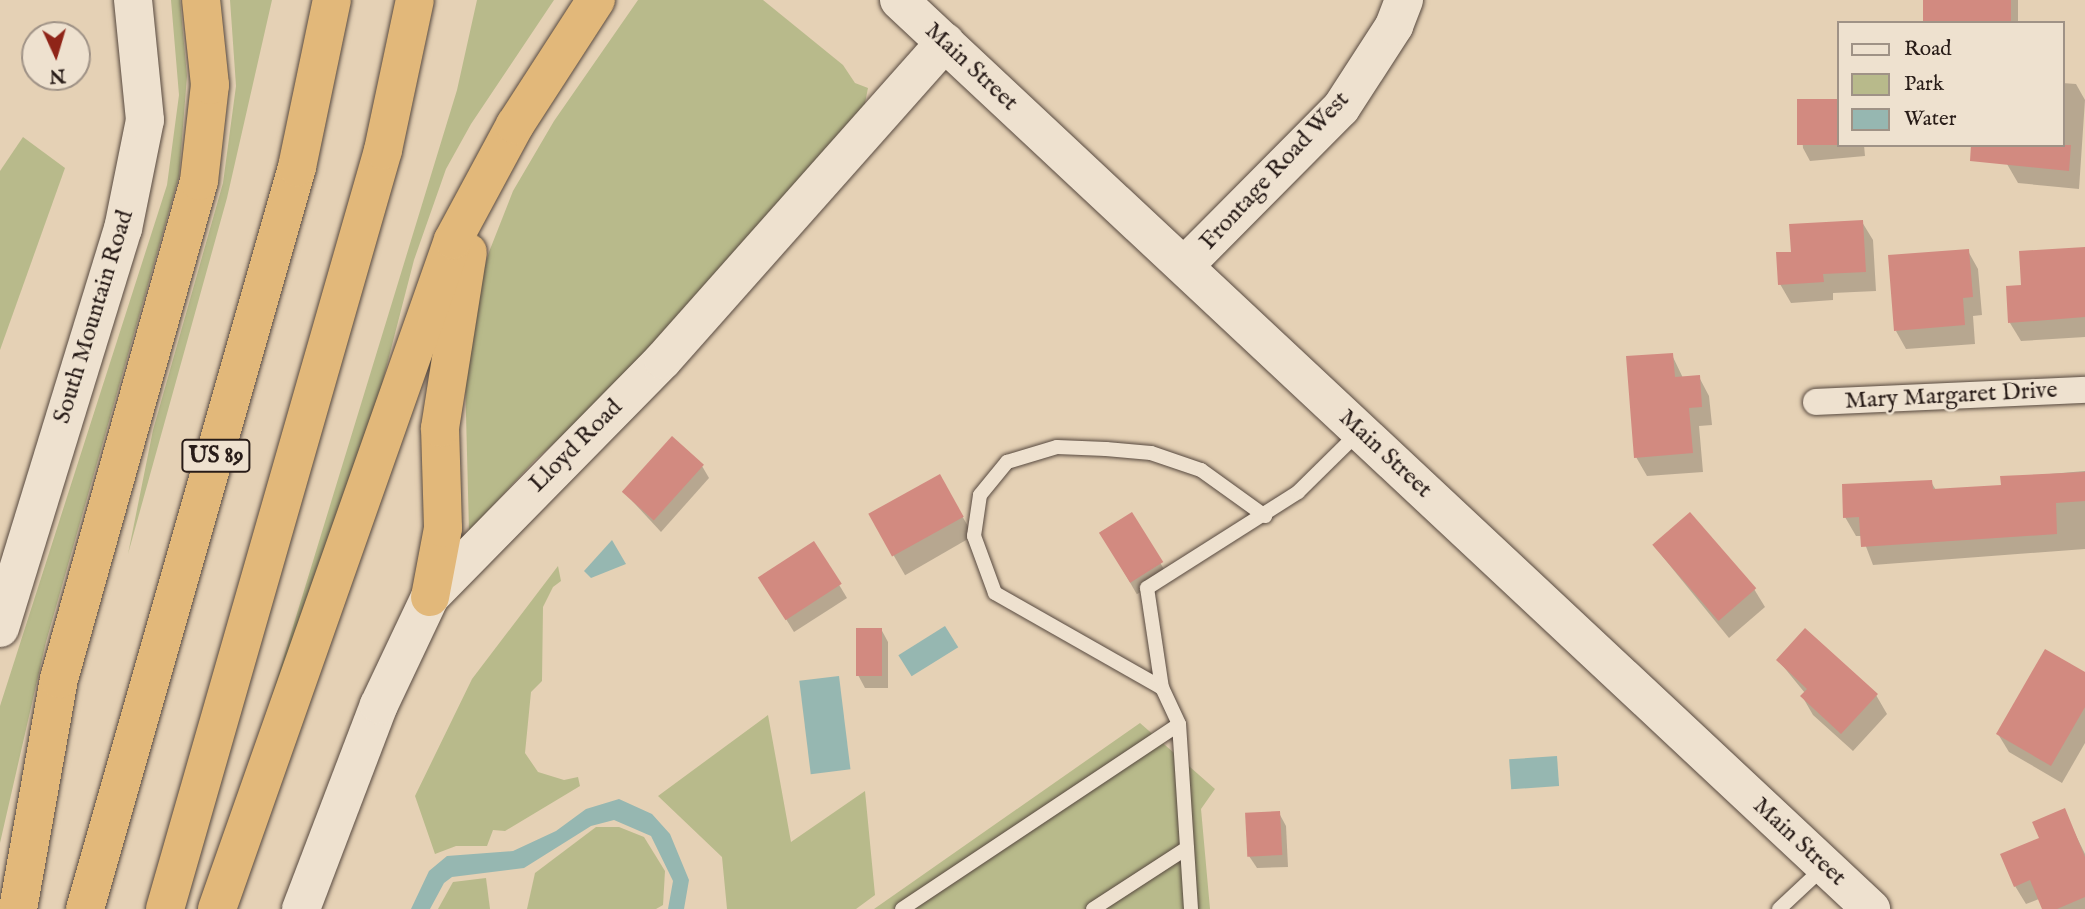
<!DOCTYPE html>
<style>
body{margin:0}
#map{position:relative;width:2085px;height:909px;overflow:hidden;background:#e5d1b5;font-family:"IM FELL English",serif}
div>[style]{position:absolute}
[style*='--x']{left:calc(var(--x)*1px);top:calc(var(--y)*1px);width:calc(var(--w)*1px);rotate:calc(var(--a)*1deg)}
.green>*{inset:0;background:#b8ba8b}
.water>*{inset:0;background:#96b7b1;transform-origin:0 0}
.shadow>*{inset:0;background:#0003;transform-origin:0 0}
.building>*{inset:0;background:#d28a80;transform-origin:0 0}
.roads{filter:drop-shadow(0 0 2px #57493f) drop-shadow(0 0 2px #57493f)}
.lane>*{height:14px;margin:-7px;padding:0 7px;transform-origin:7px;border-radius:7px;background:#eee1cf}
.street>*{height:26px;margin:-13px;padding:0 13px;transform-origin:13px;border-radius:13px;background:#eee1cf}
.secondary>*{height:38px;margin:-19px;padding:0 19px;transform-origin:19px;border-radius:19px;background:#eee1cf}
.highway>*{height:38px;margin:-19px;padding:0 19px;transform-origin:19px;border-radius:19px;background:#e2b87a}
span{translate:-50% -50%;white-space:nowrap;text-align:center;line-height:1.15;-webkit-text-stroke:5px #eee1cf;paint-order:stroke}
.shield-label span{padding:2px 5px;background:#eee1cf;border:2px solid;border-radius:5px;-webkit-text-stroke-width:0}
.shield-label{font-size:23px;color:#281c18;font-weight:700}
.street-label{font-size:24px;color:#281c18}
.legend{position:absolute;left:1837px;top:21px;width:228px;height:126px;box-sizing:border-box;background:#eee1cf;border:2px solid #9f9286;margin:0;padding:9px 12px;list-style:none;font-size:21px;color:#281c18}
.legend li{display:flex;align-items:center;gap:14px;height:35px}
.legend b{width:35px;border:2px solid #9f9286}
.north{position:absolute;left:21px;top:21px;width:70px;height:70px;box-sizing:border-box;background:#eee1cf;border:2px solid #9f9286;border-radius:50%;rotate:176deg;font-size:19px;font-weight:700;line-height:28px;text-align:center;color:#281c18}
.north::after{content:'';display:block;margin:auto;width:24px;height:32px;background:#8f2418;clip-path:polygon(50% 0,100% 100%,50% 72%,0 100%)}
</style>
<div id="map">
<div class="green">
<i style="clip-path:polygon(171px 0,180px 0,187px 76px,179px 176px,46px 642px,0 843px,0 706px,167px 185px,179px 95px)"></i>
<i style="clip-path:polygon(230px 0,272px 0,227px 198px,128px 554px,153px 430px,223px 183px,236px 86px)"></i>
<i style="clip-path:polygon(477px 0,554px 0,471px 124px,446px 169px,414px 260px,360px 469px,225px 849px,457px 90px)"></i>
<i style="clip-path:polygon(638px 0,763px 0,843px 65px,855px 83px,868px 88px,863px 113px,596px 406px,535px 460px,469px 531px,465px 376px,477px 291px,489px 252px,513px 191px,554px 121px)"></i>
<i style="clip-path:polygon(23px 137px,65px 168px,0 350px,0 171px)"></i>
<i style="clip-path:polygon(558px 566px,561px 581px,553px 587px,543px 607px,542px 681px,531px 692px,525px 753px,538px 772px,564px 780px,578px 777px,580px 786px,505px 831px,493px 830px,487px 846px,456px 846px,435px 854px,415px 796px,472px 679px)"></i>
<i style="clip-path:polygon(768px 715px,791px 842px,865px 791px,875px 895px,856px 909px,727px 909px,722px 857px,658px 796px)"></i>
<i style="clip-path:polygon(1140px 723px,1215px 789px,1201px 809px,1210px 909px,874px 909px)"></i>
<i style="clip-path:polygon(596px 827px,619px 827px,644px 837px,665px 871px,663px 905px,656px 909px,527px 909px,535px 873px)"></i>
<i style="clip-path:polygon(486px 878px,490px 909px,438px 909px,453px 882px)"></i>
</div>
<div class="water">
<i style="clip-path:polygon(612px 540px,626px 564px,591px 578px,584px 571px)"></i>
<i style="left:945px;top:626px;width:25px;height:55px;rotate:58deg"></i>
<i style="left:839px;top:676px;width:94px;height:40px;rotate:83deg"></i>
<i style="left:1557px;top:756px;width:30px;height:48px;rotate:86deg"></i>
<i style="clip-path:polygon(619px 799px,652px 814px,670px 834px,689px 880px,684px 909px,668px 909px,673px 881px,651px 836px,614px 820px,591px 826px,524px 868px,452px 877px,444px 883px,430px 909px,411px 909px,429px 871px,447px 856px,513px 851px,556px 831px,586px 809px)"></i>
</div>
<div class="shadow">
<i style="left:1926px;top:0;width:92px;height:23px"></i>
<i style="clip-path:polygon(2062px 83px,2076px 84px,2085px 100px,2079px 189px,2018px 183px,2007px 164px,2062px 145px)"></i>
<i style="clip-path:polygon(1838px 100px,1838px 145px,1864px 145px,1865px 156px,1810px 161px,1803px 148px,1799px 104px)"></i>
<i style="clip-path:polygon(1862px 222px,1873px 240px,1876px 291px,1833px 293px,1833px 300px,1791px 303px,1780px 284px,1793px 253px)"></i>
<i style="clip-path:polygon(1968px 251px,1978px 269px,1982px 315px,1973px 316px,1975px 344px,1906px 349px,1896px 331px)"></i>
<i style="clip-path:polygon(2085px 251px,2085px 337px,2021px 341px,2010px 323px,2023px 287px)"></i>
<i style="clip-path:polygon(1672px 355px,1683px 378px,1699px 377px,1709px 396px,1712px 425px,1699px 426px,1703px 472px,1647px 476px,1636px 457px)"></i>
<i style="clip-path:polygon(702px 466px,709px 478px,661px 532px,623px 491px)"></i>
<i style="clip-path:polygon(2085px 471px,2085px 549px,1873px 565px,1862px 536px,1856px 536px,1845px 517px,1931px 482px,1936px 490px,2003px 486px,2002px 478px)"></i>
<i style="left:939px;top:476px;width:69px;height:79px;rotate:60deg"></i>
<i style="left:1132px;top:514px;width:72px;height:36px;rotate:60deg"></i>
<i style="clip-path:polygon(814px 543px,847px 598px,794px 632px,768px 590px)"></i>
<i style="clip-path:polygon(1654px 546px,1754px 589px,1765px 607px,1729px 638px)"></i>
<i style="clip-path:polygon(881px 629px,888px 642px,888px 688px,865px 688px,858px 675px)"></i>
<i style="clip-path:polygon(1778px 660px,1876px 695px,1887px 714px,1853px 751px,1813px 715px,1802px 696px,1805px 693px)"></i>
<i style="clip-path:polygon(2085px 674px,2085px 743px,2062px 783px,2009px 752px,1998px 734px)"></i>
<i style="clip-path:polygon(2064px 811px,2085px 854px,2085px 909px,2044px 909px,2039px 899px,2026px 904px,2015px 886px)"></i>
<i style="clip-path:polygon(1279px 813px,1286px 826px,1288px 867px,1257px 868px,1249px 856px)"></i>
</div>
<div class="building">
<i style="left:1923px;top:0;width:88px;height:23px"></i>
<i style="left:1838px;top:99px;width:46px;height:41px;rotate:90deg"></i>
<i style="clip-path:polygon(1971px 145px,2071px 145px,2069px 171px,1970px 161px)"></i>
<i style="clip-path:polygon(1863px 220px,1866px 272px,1823px 274px,1824px 282px,1778px 285px,1776px 252px,1791px 252px,1789px 224px)"></i>
<i style="clip-path:polygon(2085px 247px,2085px 317px,2008px 323px,2006px 286px,2021px 285px,2019px 251px)"></i>
<i style="clip-path:polygon(1969px 249px,1973px 297px,1963px 298px,1965px 325px,1894px 331px,1888px 255px)"></i>
<i style="clip-path:polygon(1673px 353px,1675px 377px,1700px 375px,1702px 407px,1689px 408px,1693px 453px,1634px 458px,1626px 356px)"></i>
<i style="left:672px;top:436px;width:43px;height:75px;rotate:42deg"></i>
<i style="clip-path:polygon(2085px 472px,2085px 501px,2056px 503px,2057px 534px,1861px 547px,1859px 517px,1843px 518px,1842px 484px,1932px 480px,1933px 489px,2001px 485px,2000px 476px)"></i>
<i style="left:940px;top:474px;width:49px;height:82px;rotate:61deg"></i>
<i style="left:1132px;top:512px;width:59px;height:39px;rotate:58deg"></i>
<i style="left:1690px;top:512px;width:101px;height:50px;rotate:49deg"></i>
<i style="left:814px;top:541px;width:51px;height:67px;rotate:57deg"></i>
<i style="left:856px;top:628px;width:26px;height:48px"></i>
<i style="clip-path:polygon(1805px 628px,1878px 694px,1841px 734px,1800px 696px,1807px 689px,1776px 660px)"></i>
<i style="clip-path:polygon(2045px 649px,2085px 672px,2085px 707px,2051px 766px,1996px 734px)"></i>
<i style="clip-path:polygon(2065px 808px,2085px 857px,2085px 897px,2057px 909px,2042px 909px,2030px 880px,2014px 887px,2000px 854px,2039px 838px,2032px 822px)"></i>
<i style="left:1280px;top:811px;width:44px;height:35px;rotate:87deg"></i>
</div>
<div class="roads">
<div class="lane">
<i style="--x:1162;--y:688;--w:192;--a:-150.4"></i>
<i style="--x:995;--y:593;--w:61;--a:-110.2"></i>
<i style="--x:974;--y:536;--w:41;--a:-81.7"></i>
<i style="--x:980;--y:495;--w:43;--a:-50.7"></i>
<i style="--x:1007;--y:462;--w:52;--a:-16.7"></i>
<i style="--x:1057;--y:447;--w:49;--a:2.3"></i>
<i style="--x:1106;--y:449;--w:45;--a:5.1"></i>
<i style="--x:1151;--y:453;--w:53;--a:18.8"></i>
<i style="--x:1201;--y:470;--w:79;--a:35.7"></i>
<i style="--x:902;--y:909;--w:333;--a:-33.7"></i>
<i style="--x:1093;--y:909;--w:112;--a:-33"></i>
<i style="--x:1191;--y:909;--w:185;--a:-93.7"></i>
<i style="--x:1179;--y:724;--w:40;--a:-115"></i>
<i style="--x:1162;--y:688;--w:101;--a:-98.5"></i>
<i style="--x:1147;--y:588;--w:179;--a:-32.4"></i>
<i style="--x:1298;--y:492;--w:86;--a:-44.5"></i>
<i style="--x:1779;--y:909;--w:62;--a:-43"></i>
</div>
<div class="street">
<i style="--x:1816;--y:402;--w:269;--a:-2.6"></i>
</div>
<div class="secondary">
<i style="--x:899;--y:0;--w:1331;--a:43.08"></i>
<i style="--x:1185;--y:265;--w:221;--a:-45.2"></i>
<i style="--x:1341;--y:108;--w:98;--a:-57.1"></i>
<i style="--x:1394;--y:26;--w:28;--a:-69"></i>
<i style="--x:0;--y:628;--w:418;--a:-72.9"></i>
<i style="--x:123;--y:229;--w:111;--a:-78.6"></i>
<i style="--x:145;--y:120;--w:121;--a:-95.7"></i>
<i style="--x:301;--y:909;--w:218;--a:-69.1"></i>
<i style="--x:379;--y:705;--w:119;--a:-64.7"></i>
<i style="--x:430;--y:597;--w:332;--a:-45.5"></i>
<i style="--x:663;--y:360;--w:425;--a:-48.4"></i>
</div>
<div class="highway">
<i style="--x:430;--y:597;--w:70;--a:-79.3"></i>
<i style="--x:443;--y:528;--w:100;--a:-91.7"></i>
<i style="--x:440;--y:428;--w:178;--a:-81"></i>
<i style="--x:18;--y:909;--w:234;--a:-79.9"></i>
<i style="--x:59;--y:679;--w:517;--a:-74.3"></i>
<i style="--x:199;--y:181;--w:97;--a:-83.5"></i>
<i style="--x:210;--y:85;--w:85;--a:-96"></i>
<i style="--x:85;--y:909;--w:772;--a:-74.05"></i>
<i style="--x:297;--y:167;--w:171;--a:-78.2"></i>
<i style="--x:165;--y:909;--w:790;--a:-73.97"></i>
<i style="--x:383;--y:150;--w:153;--a:-78"></i>
<i style="--x:217;--y:909;--w:709;--a:-70.57"></i>
<i style="--x:453;--y:240;--w:131;--a:-61.7"></i>
<i style="--x:515;--y:125;--w:149;--a:-57.1"></i>
</div>
</div>
<div class="shield-label">
<span style="left:216px;top:456px">US 89</span>
</div>
<div class="street-label">
<span style="left:971px;top:67px;rotate:43deg">Main Street</span>
<span style="left:1275px;top:171px;rotate:-47deg">Frontage Road West</span>
<span style="left:94px;top:317px;rotate:-73deg">South Mountain Road</span>
<span style="left:1951px;top:396px;rotate:-3deg">Mary Margaret Drive</span>
<span style="left:576px;top:446px;rotate:-45deg">Lloyd Road</span>
<span style="left:1385px;top:454px;rotate:43deg">Main Street</span>
<span style="left:1799px;top:842px;rotate:43deg">Main Street</span>
</div>
<ul class="legend">
<li><b style="height:9px;background:#eee1cf"></b>Road</li>
<li><b style="height:19px;background:#b8ba8b"></b>Park</li>
<li><b style="height:19px;background:#96b7b1"></b>Water</li>
</ul>
<div class="north">N</div>
</div>
